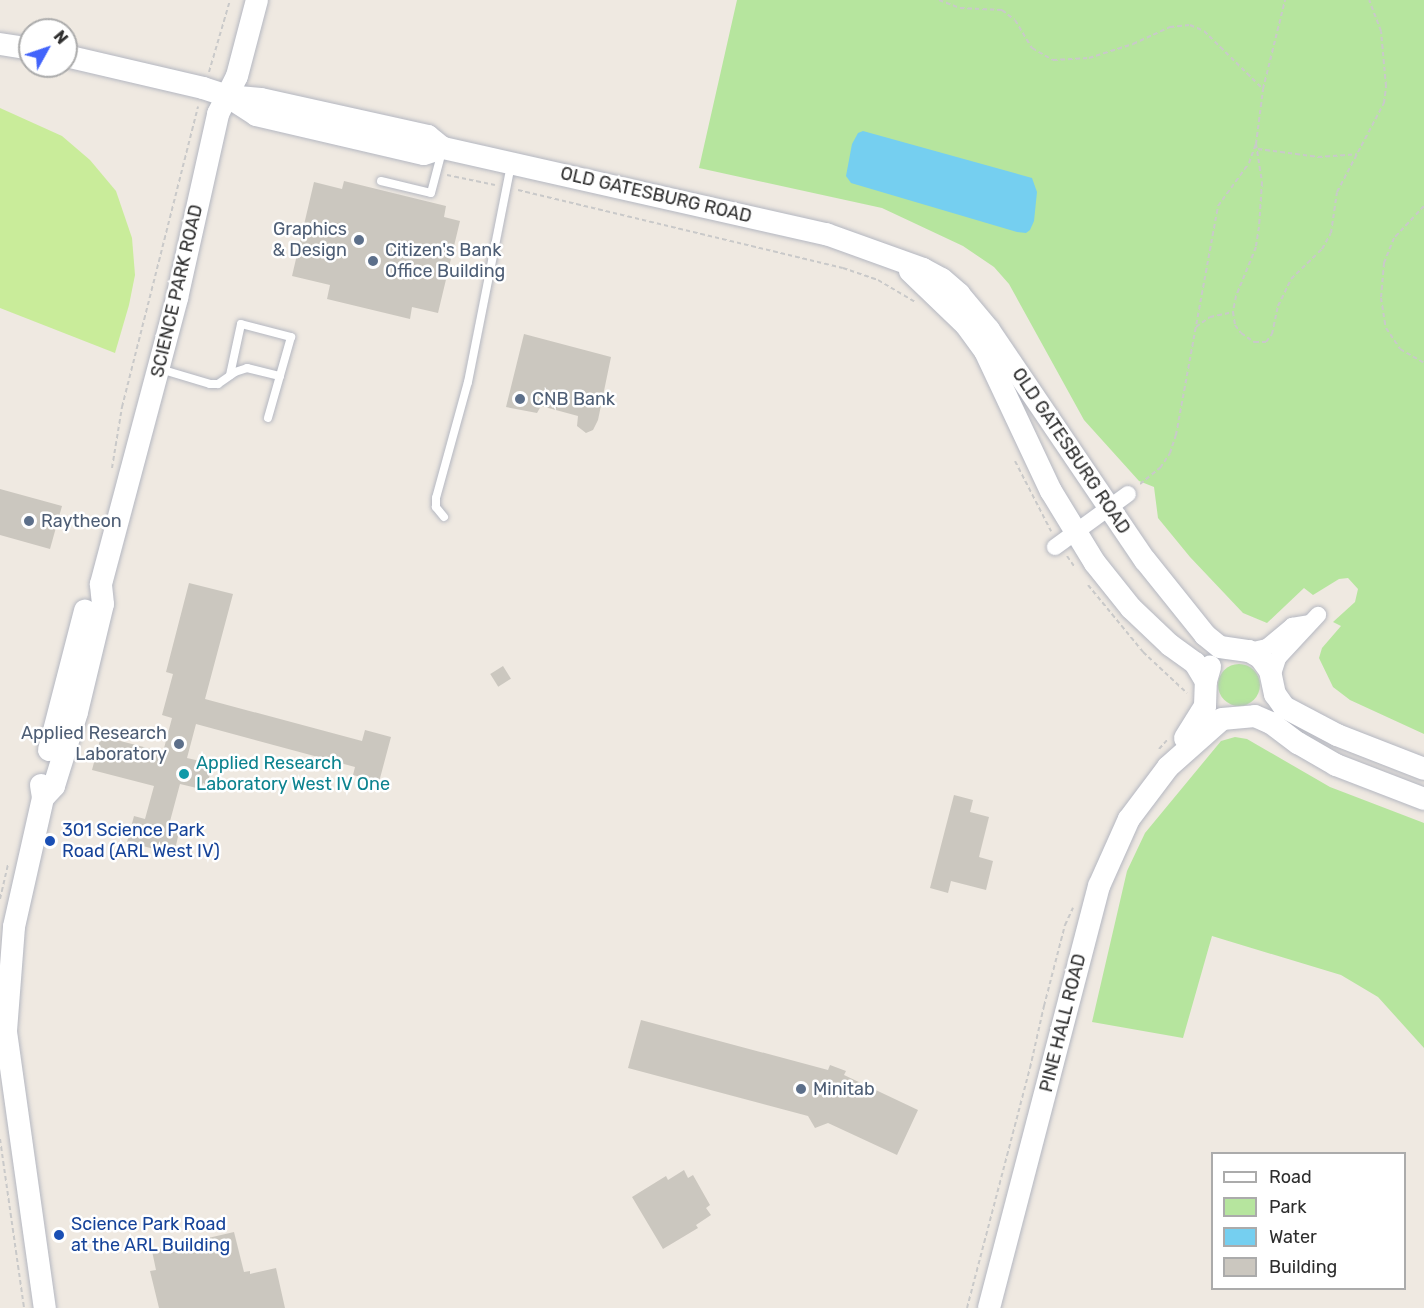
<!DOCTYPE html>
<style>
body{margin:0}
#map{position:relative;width:1424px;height:1308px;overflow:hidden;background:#efe9e1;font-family:Rubik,sans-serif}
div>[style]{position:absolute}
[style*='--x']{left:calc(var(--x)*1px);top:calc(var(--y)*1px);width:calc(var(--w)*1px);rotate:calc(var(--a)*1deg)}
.green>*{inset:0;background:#b6e59e}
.round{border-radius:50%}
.pitch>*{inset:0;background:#c9ec9a}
.water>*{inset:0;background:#75cff0}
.building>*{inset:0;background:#cbc7bf;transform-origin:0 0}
.path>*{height:2px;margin-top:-1px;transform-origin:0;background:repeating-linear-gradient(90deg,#c9c9c9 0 4.5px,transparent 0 7.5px)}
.roads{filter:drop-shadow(0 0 2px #b4b7c1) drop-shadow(0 0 2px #b4b7c1)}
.lane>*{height:8px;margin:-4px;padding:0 4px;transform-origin:4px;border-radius:4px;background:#fff}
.street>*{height:16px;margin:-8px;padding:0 8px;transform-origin:8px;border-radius:8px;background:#fff}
.secondary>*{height:22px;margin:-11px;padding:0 11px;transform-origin:11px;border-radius:11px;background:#fff}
.dots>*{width:16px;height:16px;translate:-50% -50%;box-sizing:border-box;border:3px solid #fff;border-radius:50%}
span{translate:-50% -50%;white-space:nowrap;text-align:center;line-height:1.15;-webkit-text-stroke:5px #fff;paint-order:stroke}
.street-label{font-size:18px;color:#2e2e2e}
.service-label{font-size:18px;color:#4e5e75}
.right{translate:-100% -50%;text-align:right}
.left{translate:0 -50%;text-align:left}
.culture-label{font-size:18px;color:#0d838f}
.transit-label{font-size:18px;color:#164399}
.legend{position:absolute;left:1211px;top:1152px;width:195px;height:138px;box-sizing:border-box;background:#fff;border:2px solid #ababab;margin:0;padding:8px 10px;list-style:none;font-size:18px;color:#2e2e2e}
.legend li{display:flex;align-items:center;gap:12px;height:30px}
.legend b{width:30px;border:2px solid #ababab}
.north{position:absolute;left:18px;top:18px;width:60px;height:60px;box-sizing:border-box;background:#fff;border:2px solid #ababab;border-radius:50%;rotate:50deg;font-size:16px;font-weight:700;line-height:24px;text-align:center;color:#2e2e2e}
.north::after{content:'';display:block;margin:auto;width:21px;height:27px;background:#4264fb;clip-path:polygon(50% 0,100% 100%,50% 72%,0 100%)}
</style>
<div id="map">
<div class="green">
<i style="clip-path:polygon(737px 0,1424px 0,1424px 734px,1350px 700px,1333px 687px,1319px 658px,1322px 648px,1341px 626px,1333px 622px,1355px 602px,1358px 589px,1348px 578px,1339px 579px,1313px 595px,1304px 588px,1267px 623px,1243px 613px,1190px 557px,1158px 518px,1154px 487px,1139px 481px,1084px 420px,1009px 284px,994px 267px,963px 246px,882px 208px,699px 168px)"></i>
<i class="round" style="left:1218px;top:664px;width:42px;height:42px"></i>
<i style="clip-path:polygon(1235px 737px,1247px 739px,1330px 787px,1424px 823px,1424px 1048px,1378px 997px,1341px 975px,1212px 936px,1183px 1038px,1092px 1022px,1127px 871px,1145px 833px,1221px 741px)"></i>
</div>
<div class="pitch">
<i style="clip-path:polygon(0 108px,62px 136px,90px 160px,116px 191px,132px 238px,135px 275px,129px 305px,115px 353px,0 308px)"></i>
</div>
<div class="water">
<i style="clip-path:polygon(863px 131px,1032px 178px,1037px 192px,1034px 221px,1030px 230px,1026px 233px,1017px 232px,851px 183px,846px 176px,852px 144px,858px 133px)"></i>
</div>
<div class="building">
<i style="clip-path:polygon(344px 181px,446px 206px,444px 217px,460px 221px,438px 313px,412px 307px,410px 319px,327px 299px,330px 285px,292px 276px,314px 182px,342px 189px)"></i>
<i style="clip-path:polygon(524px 334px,611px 357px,598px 420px,593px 430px,586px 433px,577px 426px,578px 416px,541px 406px,537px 413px,506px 407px)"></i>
<i style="clip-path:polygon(0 489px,62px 506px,50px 549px,0 535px)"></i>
<i style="clip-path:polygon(189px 583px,233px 594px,205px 699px,362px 741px,365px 730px,391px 737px,379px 782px,353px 775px,355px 767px,196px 724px,187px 758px,213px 764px,207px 785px,203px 783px,201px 789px,180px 784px,169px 825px,180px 828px,174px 854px,127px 842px,134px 816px,145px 819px,154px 786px,92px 770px,101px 736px,163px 752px,172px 718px,162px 715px,173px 674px,166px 672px)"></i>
<i style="left:503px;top:666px;width:15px;height:15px;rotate:58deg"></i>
<i style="clip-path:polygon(954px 795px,973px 800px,970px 812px,989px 817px,979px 857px,993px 861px,986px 890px,951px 881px,948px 893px,930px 888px)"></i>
<i style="clip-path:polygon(641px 1020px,828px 1070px,830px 1065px,846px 1071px,844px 1075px,918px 1110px,897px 1155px,828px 1123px,815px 1128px,808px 1116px,628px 1068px)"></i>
<i style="clip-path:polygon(684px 1170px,688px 1178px,693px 1175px,710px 1205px,706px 1208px,711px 1215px,696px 1225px,698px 1228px,663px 1249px,632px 1197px,666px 1176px,668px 1180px)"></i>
<i style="clip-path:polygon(234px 1232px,244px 1272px,250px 1271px,250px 1274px,276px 1268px,285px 1308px,159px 1308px,150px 1271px,156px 1270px,152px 1251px)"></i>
</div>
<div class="path">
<i style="--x:939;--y:0;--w:22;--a:21"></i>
<i style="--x:960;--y:8;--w:42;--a:2.7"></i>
<i style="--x:1002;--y:10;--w:16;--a:38"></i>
<i style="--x:1015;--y:20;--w:33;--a:59"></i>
<i style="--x:1032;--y:48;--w:24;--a:30"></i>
<i style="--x:1053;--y:60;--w:36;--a:-3"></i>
<i style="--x:1089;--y:58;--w:46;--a:-17.7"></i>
<i style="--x:1133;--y:44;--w:41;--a:-24.7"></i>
<i style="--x:1170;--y:27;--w:20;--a:-6"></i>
<i style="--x:1190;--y:25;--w:15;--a:23"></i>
<i style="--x:1204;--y:31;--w:83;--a:44.5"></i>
<i style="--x:209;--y:72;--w:75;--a:-73.7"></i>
<i style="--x:1256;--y:144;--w:38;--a:81"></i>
<i style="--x:1262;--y:182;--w:45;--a:93.8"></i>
<i style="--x:1259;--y:227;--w:20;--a:99"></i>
<i style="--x:1256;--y:247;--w:53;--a:112.2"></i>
<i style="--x:1236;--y:296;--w:16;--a:101"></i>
<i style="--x:1233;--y:312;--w:13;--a:81"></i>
<i style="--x:1235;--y:325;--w:10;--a:53"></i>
<i style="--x:1241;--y:333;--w:16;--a:35"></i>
<i style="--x:1254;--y:342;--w:12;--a:0"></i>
<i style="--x:1266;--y:342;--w:10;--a:-53"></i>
<i style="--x:1272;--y:334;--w:29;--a:-78"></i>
<i style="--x:1278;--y:306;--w:30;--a:-64"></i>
<i style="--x:1291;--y:279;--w:43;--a:-44.1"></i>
<i style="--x:1322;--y:249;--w:18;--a:-61"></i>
<i style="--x:1331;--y:233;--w:41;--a:-81.7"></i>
<i style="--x:1337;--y:192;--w:101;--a:-62.2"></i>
<i style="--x:1384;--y:103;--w:17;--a:-83"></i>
<i style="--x:1386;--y:86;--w:55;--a:-95.2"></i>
<i style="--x:1381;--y:31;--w:33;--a:-111"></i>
<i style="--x:1258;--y:149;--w:61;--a:7.6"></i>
<i style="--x:1318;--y:157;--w:39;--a:-4"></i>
<i style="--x:447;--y:175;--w:49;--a:11.8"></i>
<i style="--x:518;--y:190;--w:334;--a:13.5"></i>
<i style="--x:843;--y:268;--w:37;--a:19"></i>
<i style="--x:878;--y:280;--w:43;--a:30.7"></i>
<i style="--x:1424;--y:206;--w:44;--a:133.2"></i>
<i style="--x:1394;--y:238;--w:27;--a:112"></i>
<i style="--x:1384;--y:263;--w:35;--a:95"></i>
<i style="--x:1381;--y:298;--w:30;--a:81"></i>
<i style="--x:1386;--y:328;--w:25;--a:56"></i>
<i style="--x:1400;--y:349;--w:28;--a:30"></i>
<i style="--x:1196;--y:327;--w:17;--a:-36"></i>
<i style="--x:1210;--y:317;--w:24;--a:-12"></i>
<i style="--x:1015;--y:461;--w:79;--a:62.8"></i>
<i style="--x:112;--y:468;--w:62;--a:-80.7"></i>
<i style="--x:122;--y:407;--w:310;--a:-75.8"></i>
<i style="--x:1140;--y:484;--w:26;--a:-39"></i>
<i style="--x:1160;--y:468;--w:18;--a:-56"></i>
<i style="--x:1170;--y:453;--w:19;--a:-72"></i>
<i style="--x:1176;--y:435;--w:233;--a:-79.6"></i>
<i style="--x:1218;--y:206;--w:53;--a:-54.2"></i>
<i style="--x:1249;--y:163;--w:20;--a:-70"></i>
<i style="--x:1256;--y:144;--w:55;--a:-82.7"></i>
<i style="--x:1263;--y:89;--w:92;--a:-76.1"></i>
<i style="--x:1067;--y:556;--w:12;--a:55"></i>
<i style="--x:1088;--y:585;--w:87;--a:50.6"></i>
<i style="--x:1143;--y:652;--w:60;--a:43"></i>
<i style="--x:1159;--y:749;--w:12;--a:-48"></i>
<i style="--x:0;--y:899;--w:35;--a:-77"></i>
<i style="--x:0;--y:1139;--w:171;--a:81.9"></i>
<i style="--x:967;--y:1308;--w:248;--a:-75.3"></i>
<i style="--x:1030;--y:1068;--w:64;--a:-77.3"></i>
<i style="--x:1044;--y:1006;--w:84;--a:-75.5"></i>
<i style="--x:1065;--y:925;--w:19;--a:-65"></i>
</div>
<div class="roads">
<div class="lane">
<i style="--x:381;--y:181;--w:51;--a:13.5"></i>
<i style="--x:431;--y:193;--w:43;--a:-75.3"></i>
<i style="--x:160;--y:369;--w:52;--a:16.7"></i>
<i style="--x:210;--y:384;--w:8;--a:0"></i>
<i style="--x:218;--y:384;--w:21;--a:-35"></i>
<i style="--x:235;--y:372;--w:13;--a:-18"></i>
<i style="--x:247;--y:368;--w:34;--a:14"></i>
<i style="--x:230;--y:375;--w:52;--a:-77.8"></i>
<i style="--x:241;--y:324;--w:52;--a:14.6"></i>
<i style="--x:291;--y:337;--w:84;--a:105.9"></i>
<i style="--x:444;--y:517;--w:13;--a:-129"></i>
<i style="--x:436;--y:507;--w:9;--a:-90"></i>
<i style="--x:436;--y:498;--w:120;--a:-74.6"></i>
<i style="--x:468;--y:382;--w:222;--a:-78.8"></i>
</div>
<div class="street">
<i style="--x:1055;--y:547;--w:90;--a:-36"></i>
<i style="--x:1249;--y:651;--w:18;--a:-13"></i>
<i style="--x:1267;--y:647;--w:33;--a:-40"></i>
<i style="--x:1292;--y:626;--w:17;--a:-10"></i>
<i style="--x:1272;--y:677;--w:20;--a:-72"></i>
<i style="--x:1278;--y:658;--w:59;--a:-47.1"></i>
</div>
<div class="secondary">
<i style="--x:0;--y:44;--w:30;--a:9"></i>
<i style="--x:66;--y:56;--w:141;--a:13.1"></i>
<i style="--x:203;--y:88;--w:25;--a:18"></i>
<i style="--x:227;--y:96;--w:35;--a:33"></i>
<i style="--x:256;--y:115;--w:172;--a:13.1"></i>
<i style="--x:424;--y:154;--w:20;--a:-18"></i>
<i style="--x:227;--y:96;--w:34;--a:5"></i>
<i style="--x:261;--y:99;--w:171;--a:12.5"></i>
<i style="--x:428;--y:136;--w:19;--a:39"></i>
<i style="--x:443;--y:148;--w:393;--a:12.7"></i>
<i style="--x:826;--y:234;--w:103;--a:19.8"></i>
<i style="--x:923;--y:269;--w:21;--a:28"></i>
<i style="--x:942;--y:279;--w:23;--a:41"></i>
<i style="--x:959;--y:294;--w:47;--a:50.2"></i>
<i style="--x:989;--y:330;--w:278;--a:55.9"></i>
<i style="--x:1145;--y:560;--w:96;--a:51.3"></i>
<i style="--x:1205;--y:635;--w:19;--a:39"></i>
<i style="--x:1220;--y:647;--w:29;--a:8"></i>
<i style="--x:1249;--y:651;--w:13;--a:29"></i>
<i style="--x:1260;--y:657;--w:17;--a:54"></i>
<i style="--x:1270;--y:671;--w:24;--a:78"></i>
<i style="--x:1275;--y:694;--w:16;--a:55"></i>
<i style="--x:1284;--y:707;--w:60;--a:27.8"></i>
<i style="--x:1337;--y:735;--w:93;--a:21.3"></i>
<i style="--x:910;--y:271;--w:78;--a:44"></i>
<i style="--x:966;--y:325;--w:32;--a:54"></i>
<i style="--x:985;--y:351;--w:155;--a:64.8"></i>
<i style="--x:1051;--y:491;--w:84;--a:58.6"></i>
<i style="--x:1095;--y:563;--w:58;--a:51.3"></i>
<i style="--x:1131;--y:608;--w:54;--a:43.5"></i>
<i style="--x:1170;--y:645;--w:31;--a:36"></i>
<i style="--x:1195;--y:663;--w:21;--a:59"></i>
<i style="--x:1185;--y:738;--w:38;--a:-58"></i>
<i style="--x:1205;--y:706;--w:25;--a:-88"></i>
<i style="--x:1206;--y:681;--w:15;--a:-74"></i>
<i style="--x:49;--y:750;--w:144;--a:-75.5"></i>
<i style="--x:41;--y:785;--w:13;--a:81"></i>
<i style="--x:43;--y:798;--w:132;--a:102.7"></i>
<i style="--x:14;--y:927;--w:105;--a:94.4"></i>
<i style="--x:6;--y:1032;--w:279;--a:82"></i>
<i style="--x:43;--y:798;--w:16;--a:-47"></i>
<i style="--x:54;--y:786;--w:77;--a:-72.7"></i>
<i style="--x:77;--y:712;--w:111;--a:-76.5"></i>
<i style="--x:103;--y:604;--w:20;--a:-96"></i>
<i style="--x:101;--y:584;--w:296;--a:-75.1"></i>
<i style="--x:177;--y:298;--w:189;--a:-77.4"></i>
<i style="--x:218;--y:114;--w:42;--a:-63.4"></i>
<i style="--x:237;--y:76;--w:79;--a:-75.3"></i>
<i style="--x:989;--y:1308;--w:436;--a:-75.4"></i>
<i style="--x:1099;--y:886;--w:73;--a:-65.9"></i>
<i style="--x:1129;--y:819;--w:65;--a:-53.1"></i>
<i style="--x:1168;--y:767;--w:72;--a:-41.6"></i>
<i style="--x:1222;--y:719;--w:33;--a:-5"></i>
<i style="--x:1255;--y:716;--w:17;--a:24"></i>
<i style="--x:1271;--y:723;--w:34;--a:37"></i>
<i style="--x:1298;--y:743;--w:44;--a:30.1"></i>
<i style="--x:1336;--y:765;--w:94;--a:21.1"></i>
</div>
</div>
<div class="dots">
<i style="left:359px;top:240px;background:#5c6f8a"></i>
<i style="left:373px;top:261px;background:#5c6f8a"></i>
<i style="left:520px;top:399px;background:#5c6f8a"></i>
<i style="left:29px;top:521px;background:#5c6f8a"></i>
<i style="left:179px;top:744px;background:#5c6f8a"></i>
<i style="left:184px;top:774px;background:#0f9aa8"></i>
<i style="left:50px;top:841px;background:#1a4fb4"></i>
<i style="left:801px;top:1089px;background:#5c6f8a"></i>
<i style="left:59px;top:1235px;background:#1a4fb4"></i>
</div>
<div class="street-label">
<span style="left:656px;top:195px;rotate:13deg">OLD GATESBURG ROAD</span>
<span style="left:177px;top:291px;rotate:-77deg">SCIENCE PARK ROAD</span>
<span style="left:1071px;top:451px;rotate:56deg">OLD GATESBURG ROAD</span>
<span style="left:1063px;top:1023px;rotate:-76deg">PINE HALL ROAD</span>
</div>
<div class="service-label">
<span class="right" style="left:347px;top:240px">Graphics<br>&amp; Design</span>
<span class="left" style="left:385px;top:261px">Citizen's Bank<br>Office Building</span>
<span class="left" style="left:532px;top:399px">CNB Bank</span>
<span class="left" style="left:41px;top:521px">Raytheon</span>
<span class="right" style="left:167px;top:744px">Applied Research<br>Laboratory</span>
<span class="left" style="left:813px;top:1089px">Minitab</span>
</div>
<div class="culture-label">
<span class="left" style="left:196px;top:774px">Applied Research<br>Laboratory West IV One</span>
</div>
<div class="transit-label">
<span class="left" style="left:62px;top:841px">301 Science Park<br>Road (ARL West IV)</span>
<span class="left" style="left:71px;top:1235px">Science Park Road<br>at the ARL Building</span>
</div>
<ul class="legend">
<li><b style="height:8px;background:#fff"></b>Road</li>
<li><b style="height:16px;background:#b6e59e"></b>Park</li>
<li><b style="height:16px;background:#75cff0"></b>Water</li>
<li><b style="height:16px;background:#cbc7bf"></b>Building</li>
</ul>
<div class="north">N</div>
</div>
